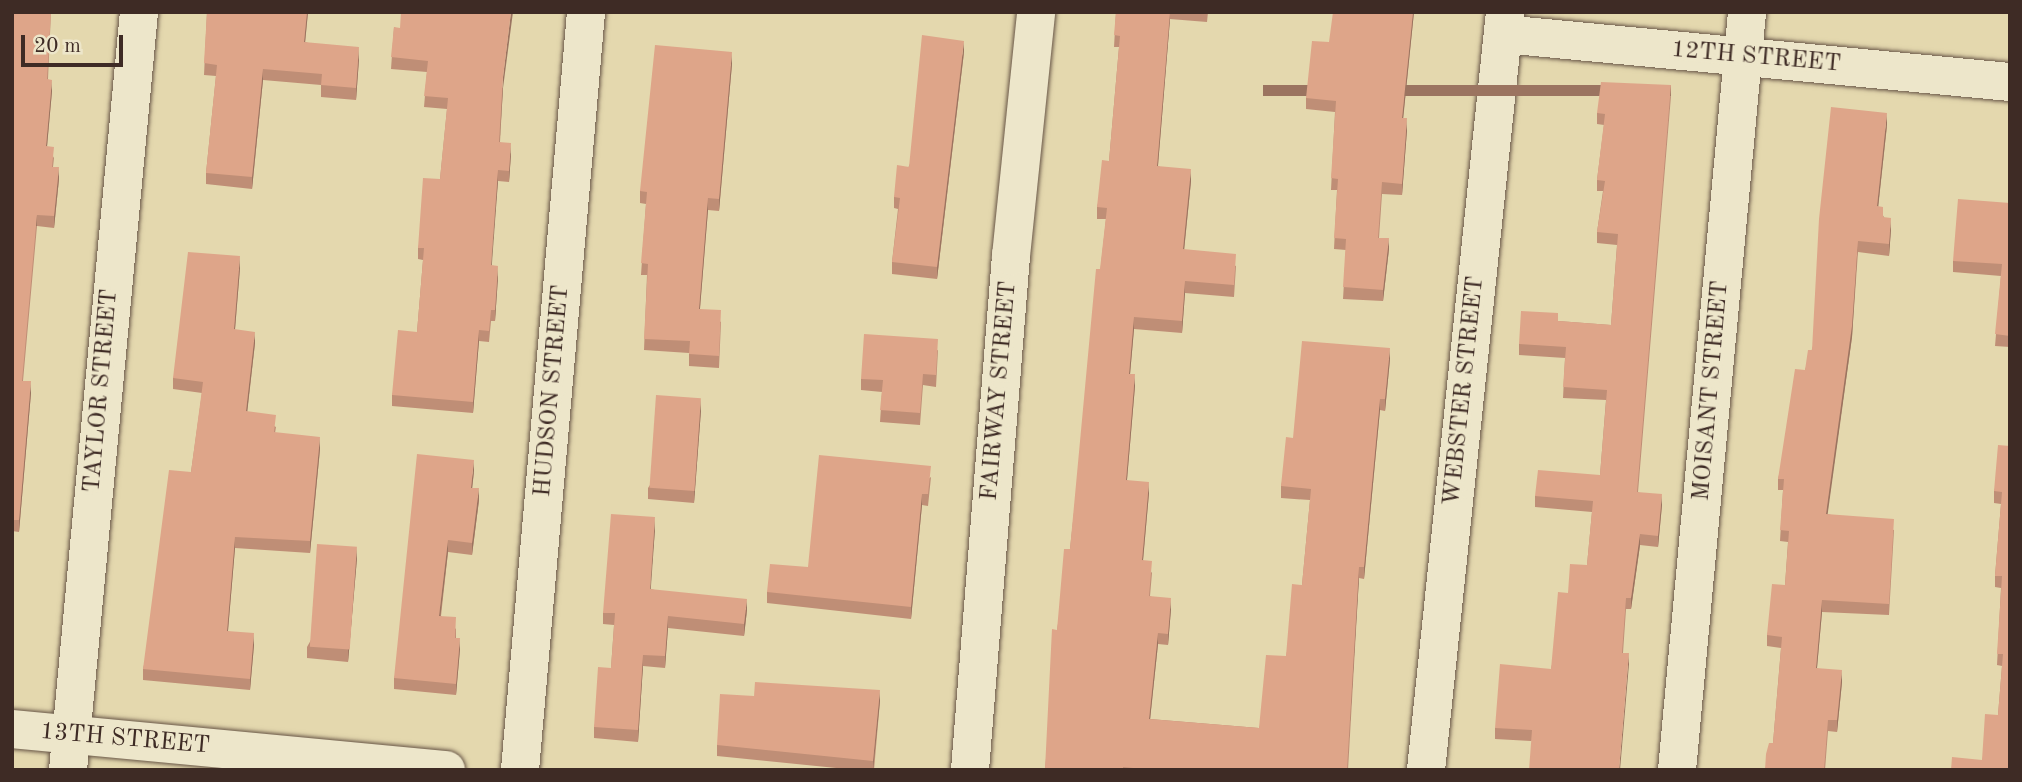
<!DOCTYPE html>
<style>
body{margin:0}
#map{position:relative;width:2022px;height:782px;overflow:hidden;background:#e4d8ae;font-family:"Old Standard TT",serif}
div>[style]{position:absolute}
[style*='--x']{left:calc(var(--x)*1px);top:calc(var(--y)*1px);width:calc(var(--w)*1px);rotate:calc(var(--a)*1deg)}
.roads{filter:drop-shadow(0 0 2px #685647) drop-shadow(0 0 2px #685647)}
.minor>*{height:38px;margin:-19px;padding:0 19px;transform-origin:19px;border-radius:19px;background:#ede6ca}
.wall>*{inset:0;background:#bf8e76}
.shaded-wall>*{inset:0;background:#9b7460;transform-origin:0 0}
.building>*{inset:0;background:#dea589;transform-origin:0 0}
span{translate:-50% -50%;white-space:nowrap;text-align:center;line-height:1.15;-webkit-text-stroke:7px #ede6ca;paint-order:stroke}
.street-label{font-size:24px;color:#3e2b25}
.frame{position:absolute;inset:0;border:14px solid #3e2b25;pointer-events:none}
.scale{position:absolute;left:21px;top:35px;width:102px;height:32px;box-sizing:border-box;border:4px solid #3e2b25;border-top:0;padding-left:9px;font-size:21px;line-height:24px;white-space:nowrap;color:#3e2b25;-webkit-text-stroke:5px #ede6ca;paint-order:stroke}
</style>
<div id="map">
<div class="roads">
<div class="minor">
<i style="--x:1503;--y:34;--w:509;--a:5.41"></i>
<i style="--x:12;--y:729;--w:436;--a:5.4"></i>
<i style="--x:68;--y:770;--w:761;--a:-84.65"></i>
<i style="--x:520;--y:770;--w:761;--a:-85.02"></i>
<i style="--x:970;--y:770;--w:516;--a:-85.44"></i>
<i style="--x:1011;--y:256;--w:245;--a:-84.1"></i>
<i style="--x:1426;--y:770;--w:762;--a:-84.05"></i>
<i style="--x:1677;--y:770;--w:761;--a:-84.72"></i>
</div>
</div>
<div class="wall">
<i style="clip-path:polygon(12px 12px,51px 12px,48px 79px,52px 91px,47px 146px,54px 158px,53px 167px,59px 179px,54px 228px,37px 226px,23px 381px,31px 393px,19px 532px,12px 531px)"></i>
<i style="clip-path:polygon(207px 12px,308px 12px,305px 42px,359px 59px,356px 100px,321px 97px,321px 85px,263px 80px,252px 189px,206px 184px,206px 173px,216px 76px,204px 75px)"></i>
<i style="clip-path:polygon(1116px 12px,1208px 12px,1207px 22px,1170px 19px,1158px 166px,1191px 181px,1184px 250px,1236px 266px,1234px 297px,1185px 293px,1182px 333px,1134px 329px,1130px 374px,1135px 386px,1127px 480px,1149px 493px,1143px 560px,1152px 573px,1150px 596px,1171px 609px,1168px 645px,1158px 644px,1150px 719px,1259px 728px,1286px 656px,1302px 585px,1310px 500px,1281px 498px,1281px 486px,1293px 438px,1390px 359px,1385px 411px,1380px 410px,1364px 579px,1359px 578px,1348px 770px,1045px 770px,1057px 630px,1070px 549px,1106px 219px,1097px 219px,1097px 207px,1109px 161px,1119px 47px,1114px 47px)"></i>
<i style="clip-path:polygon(1414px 12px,1403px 118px,1407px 130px,1402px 195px,1382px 194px,1379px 238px,1389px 249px,1383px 301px,1343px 299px,1346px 250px,1334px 249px,1337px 190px,1331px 190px,1335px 112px,1306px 109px,1306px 98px,1329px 42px)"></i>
<i style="clip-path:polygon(394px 27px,503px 88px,500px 142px,511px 154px,509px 182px,498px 181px,491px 265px,498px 277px,495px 321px,491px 321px,489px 342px,479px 341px,473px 413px,392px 406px,392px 395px,417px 332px,423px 260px,418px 259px,418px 248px,440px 179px,447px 109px,424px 107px,427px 72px,391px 69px)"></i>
<i style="clip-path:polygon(964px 52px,937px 279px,892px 274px,892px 262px,898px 209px,894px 208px,894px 197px)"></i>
<i style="clip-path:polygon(732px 64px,719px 211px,708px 210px,700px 309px,721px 322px,719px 368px,689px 366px,689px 353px,644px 350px,647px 275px,641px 275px,646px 204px,640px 203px,640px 191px)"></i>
<i style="clip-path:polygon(1671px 96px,1638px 492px,1662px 505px,1658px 547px,1640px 545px,1631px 609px,1626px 609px,1623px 653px,1629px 664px,1531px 741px,1495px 739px,1495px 728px,1551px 669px,1568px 593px,1587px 565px,1592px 512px,1535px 507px,1535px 496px,1600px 475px,1606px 400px,1563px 398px,1565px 358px,1519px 355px,1519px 344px,1558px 321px,1611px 325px,1617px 245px,1597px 243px,1597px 232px,1603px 191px,1597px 191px,1597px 180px,1604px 125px,1597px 124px,1597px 113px)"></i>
<i style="clip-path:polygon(1887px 125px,1878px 207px,1891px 229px,1889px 256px,1858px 252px,1852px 337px,1827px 514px,1894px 530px,1889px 615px,1822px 612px,1817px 668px,1842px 682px,1837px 732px,1828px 731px,1825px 770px,1765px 770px,1773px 743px,1781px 648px,1767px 646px,1767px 635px,1785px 585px,1788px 542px,1780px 541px,1783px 490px,1778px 490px,1778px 479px,1805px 370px)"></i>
<i style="clip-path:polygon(2010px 203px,2010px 347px,1995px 346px,2001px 276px,1953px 272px,1953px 261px)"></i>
<i style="clip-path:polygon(240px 268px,235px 330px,255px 343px,247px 412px,276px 427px,275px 433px,320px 449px,310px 553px,235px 548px,228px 631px,254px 645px,250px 690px,143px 680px,143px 669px,191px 472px,202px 393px,173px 389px,173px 378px)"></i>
<i style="clip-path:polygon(938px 350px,936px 387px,923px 385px,920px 425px,880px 422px,882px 392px,861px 390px,861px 379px)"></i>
<i style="clip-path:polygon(701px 410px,694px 503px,648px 499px,648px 488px)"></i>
<i style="clip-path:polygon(2010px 446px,2010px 770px,1982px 760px,1998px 715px,2002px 666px,1997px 665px,2001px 588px,1995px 587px,1995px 576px,2001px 504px,1994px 503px,1994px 491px)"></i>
<i style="clip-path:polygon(474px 471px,472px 488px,479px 500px,472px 555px,448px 552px,441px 616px,456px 629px,456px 638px,460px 649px,456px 695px,394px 689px,394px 678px)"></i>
<i style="clip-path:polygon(931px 477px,928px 506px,922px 505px,911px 619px,767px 603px,767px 592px,808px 567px)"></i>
<i style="clip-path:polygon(655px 529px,650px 589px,747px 610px,744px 636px,668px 628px,665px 668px,643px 666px,638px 742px,594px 738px,594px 727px,611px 668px,614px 625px,603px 624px,603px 613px)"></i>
<i style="clip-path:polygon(357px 558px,348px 662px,307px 658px,307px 647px)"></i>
<i style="clip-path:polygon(754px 696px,880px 701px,874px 770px,856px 770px,717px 756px,717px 745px)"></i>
</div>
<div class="shaded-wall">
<i style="clip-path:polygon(307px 12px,308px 12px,304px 54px,304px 42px)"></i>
<i style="clip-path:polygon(511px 12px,513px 12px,503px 88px,499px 153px,503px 77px)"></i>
<i style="clip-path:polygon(1170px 12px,1170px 19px,1157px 177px,1157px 166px)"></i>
<i style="clip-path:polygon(1413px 12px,1414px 12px,1402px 130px,1402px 118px)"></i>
<i style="clip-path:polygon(964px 41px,964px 52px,937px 279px,937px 267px)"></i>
<i style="clip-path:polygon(359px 47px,359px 59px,356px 100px,356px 88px)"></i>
<i style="clip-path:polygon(732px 52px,732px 64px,719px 211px,719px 199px)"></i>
<i style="clip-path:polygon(263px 69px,263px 80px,252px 189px,252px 177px)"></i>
<i style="clip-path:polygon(52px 80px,52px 91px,46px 158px,46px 146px)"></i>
<i style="left:1671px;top:85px;width:11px;height:408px;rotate:90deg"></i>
<i style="clip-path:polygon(1887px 113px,1887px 125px,1877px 218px,1877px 206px)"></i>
<i style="clip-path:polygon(1407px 118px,1407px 130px,1402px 195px,1402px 184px)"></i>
<i style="clip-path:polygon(511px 143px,511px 154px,509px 182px,509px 171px)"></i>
<i style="clip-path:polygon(59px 167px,59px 179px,54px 228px,54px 216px)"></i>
<i style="clip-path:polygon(1191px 169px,1191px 181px,1183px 261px,1183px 249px)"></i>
<i style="clip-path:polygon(498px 170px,498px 181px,491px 276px,491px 265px)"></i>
<i style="clip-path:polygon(708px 198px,708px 210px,699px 320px,699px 309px)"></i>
<i style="left:37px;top:215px;width:11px;height:167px;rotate:90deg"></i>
<i style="clip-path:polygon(1891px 218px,1891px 229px,1889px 256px,1889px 244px)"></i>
<i style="clip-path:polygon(1389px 238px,1389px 249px,1383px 301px,1383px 290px)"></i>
<i style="clip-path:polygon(1858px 241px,1852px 337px,1826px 526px,1826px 514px)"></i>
<i style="clip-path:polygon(240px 256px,240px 268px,234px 341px,234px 329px)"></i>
<i style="clip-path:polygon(498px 266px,498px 277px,495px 321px,495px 310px)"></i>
<i style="clip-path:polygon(1185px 281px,1185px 293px,1182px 333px,1182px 321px)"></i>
<i style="clip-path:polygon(1134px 317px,1134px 329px,1129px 386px,1129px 374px)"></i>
<i style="clip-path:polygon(479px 330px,479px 341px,473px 413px,473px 402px)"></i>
<i style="clip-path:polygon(255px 332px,255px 343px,246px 423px,246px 411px)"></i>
<i style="clip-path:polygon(1390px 348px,1390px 359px,1385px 411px,1385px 399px)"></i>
<i style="clip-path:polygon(1135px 374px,1135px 386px,1126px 491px,1126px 480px)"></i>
<i style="clip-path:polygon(31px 381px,31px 393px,19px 532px,19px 520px)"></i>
<i style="clip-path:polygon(701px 398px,701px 410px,694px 503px,694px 491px)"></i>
<i style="clip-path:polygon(1380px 399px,1380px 410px,1364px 579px,1364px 567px)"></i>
<i style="clip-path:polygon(320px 437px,320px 449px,310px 553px,310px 541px)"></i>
<i style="clip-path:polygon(474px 460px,474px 471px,471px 499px,471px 488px)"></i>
<i style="clip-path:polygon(1149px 482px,1149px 493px,1142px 572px,1142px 560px)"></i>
<i style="clip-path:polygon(479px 488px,479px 500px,472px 555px,472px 543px)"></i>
<i style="clip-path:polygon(922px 494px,922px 505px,911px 619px,911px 607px)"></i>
<i style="clip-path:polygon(1662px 494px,1662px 505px,1658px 547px,1658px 536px)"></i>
<i style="clip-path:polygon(655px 517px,655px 529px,650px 600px,650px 589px)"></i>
<i style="clip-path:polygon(1640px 534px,1640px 545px,1631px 609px,1631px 598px)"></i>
<i style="clip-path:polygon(235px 537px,235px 548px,227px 642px,227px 631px)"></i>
<i style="clip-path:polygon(448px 540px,448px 552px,439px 627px,439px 616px)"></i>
<i style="clip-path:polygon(357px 547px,357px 558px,348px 662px,348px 651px)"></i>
<i style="clip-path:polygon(1359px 567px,1359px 578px,1347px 770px)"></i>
<i style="clip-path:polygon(1171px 598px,1171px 609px,1168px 645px,1168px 634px)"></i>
<i style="clip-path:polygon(747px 599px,747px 610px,744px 636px,744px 624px)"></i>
<i style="clip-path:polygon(1822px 600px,1822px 612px,1816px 679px,1816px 668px)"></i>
<i style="clip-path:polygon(668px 616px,668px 628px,665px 668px,665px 656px)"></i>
<i style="clip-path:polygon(254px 633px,254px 645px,250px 690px,250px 679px)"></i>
<i style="clip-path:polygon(1158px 633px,1158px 644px,1149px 730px,1149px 719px)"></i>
<i style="clip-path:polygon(460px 638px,460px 649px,456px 695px,456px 684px)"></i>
<i style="clip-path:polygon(1629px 653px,1629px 664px,1620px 770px,1619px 770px)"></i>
<i style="clip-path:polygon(643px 655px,643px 666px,638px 742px,638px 730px)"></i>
<i style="clip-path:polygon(1842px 670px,1842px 682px,1837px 732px,1837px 720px)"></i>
<i style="clip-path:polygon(880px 690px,880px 701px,873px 770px,873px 761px)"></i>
</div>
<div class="building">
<i style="clip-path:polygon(12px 12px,51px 12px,47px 79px,52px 80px,46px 146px,54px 147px,52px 167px,59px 167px,54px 216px,37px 215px,22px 381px,31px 381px,19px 520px,12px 520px)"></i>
<i style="clip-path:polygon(207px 12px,307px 12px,304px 42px,359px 47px,356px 88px,321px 85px,322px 74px,263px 69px,252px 177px,206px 173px,217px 65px,204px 63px)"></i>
<i style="clip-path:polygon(401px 12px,511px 12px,503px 77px,499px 142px,511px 143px,509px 171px,498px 170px,491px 265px,498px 266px,495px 310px,491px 310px,489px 331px,479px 330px,473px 402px,392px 395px,398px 330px,417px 332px,424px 248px,418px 248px,423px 178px,440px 179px,448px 98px,424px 96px,428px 61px,391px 57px,394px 27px,400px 28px)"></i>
<i style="clip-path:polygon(1116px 12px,1170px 12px,1157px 166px,1191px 169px,1183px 249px,1236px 254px,1234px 285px,1185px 281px,1182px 321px,1134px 317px,1129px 374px,1135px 374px,1126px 480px,1149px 482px,1142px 560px,1152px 561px,1149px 596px,1171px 598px,1168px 634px,1158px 633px,1149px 719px,1259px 728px,1266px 655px,1286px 656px,1292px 584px,1302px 585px,1311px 489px,1281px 486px,1286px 437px,1293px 438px,1302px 341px,1390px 348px,1385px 399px,1380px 399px,1364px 567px,1359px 567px,1347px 770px,1153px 770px,1123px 767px,1123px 770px,1045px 769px,1052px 629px,1057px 630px,1064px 549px,1070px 549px,1096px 269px,1100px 269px,1107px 208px,1097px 207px,1102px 160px,1109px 161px,1120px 36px,1114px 35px)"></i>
<i style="clip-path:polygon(1333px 12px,1413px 12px,1402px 118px,1407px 118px,1402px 184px,1382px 182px,1378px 238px,1389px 238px,1383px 290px,1343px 287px,1346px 239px,1334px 238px,1338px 179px,1331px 178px,1336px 101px,1306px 98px,1312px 41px,1329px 42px)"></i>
<i style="clip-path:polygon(922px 35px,964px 41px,937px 267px,892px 262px,900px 198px,894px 197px,897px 165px,909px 167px)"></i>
<i style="clip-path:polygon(655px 45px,732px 52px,719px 199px,708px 198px,699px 309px,721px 310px,719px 356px,689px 354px,690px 341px,644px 339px,648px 264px,641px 263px,647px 192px,640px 191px)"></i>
<i style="clip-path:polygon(1601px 82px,1671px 85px,1637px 492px,1662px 494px,1658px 536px,1640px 534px,1631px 598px,1626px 598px,1622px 653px,1629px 653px,1619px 770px,1529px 770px,1532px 730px,1495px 728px,1500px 664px,1551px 669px,1558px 592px,1568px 593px,1570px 564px,1587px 565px,1593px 501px,1535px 496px,1538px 470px,1600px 475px,1607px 390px,1563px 387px,1566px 347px,1519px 344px,1521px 311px,1558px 313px,1558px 321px,1611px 325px,1618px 234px,1597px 232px,1605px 181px,1597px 180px,1605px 114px,1597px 113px)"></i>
<i style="clip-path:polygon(1831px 107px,1887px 113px,1877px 206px,1883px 207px,1883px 217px,1891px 218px,1889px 244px,1858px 241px,1852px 326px,1826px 514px,1894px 519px,1889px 604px,1822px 600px,1816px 668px,1842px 670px,1837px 720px,1828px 720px,1824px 770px,1805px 768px,1805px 770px,1765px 770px,1766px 754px,1769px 743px,1773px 743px,1782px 637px,1767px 635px,1772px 584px,1785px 585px,1789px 531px,1780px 530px,1784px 479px,1778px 479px,1795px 369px,1805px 370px,1808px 350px,1812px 350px,1819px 219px)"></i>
<i style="clip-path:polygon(1958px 199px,2010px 203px,2010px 336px,1995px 334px,2002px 264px,1953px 261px)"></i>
<i style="clip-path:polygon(188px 252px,240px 256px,234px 329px,255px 332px,246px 411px,276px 415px,274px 432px,320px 437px,310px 541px,235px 537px,227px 631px,254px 633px,250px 679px,143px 669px,169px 470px,191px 472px,203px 382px,173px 378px)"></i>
<i style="clip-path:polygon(864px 334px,938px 339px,936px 375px,923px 374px,920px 413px,880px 410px,883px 380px,861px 379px)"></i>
<i style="left:656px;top:395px;width:45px;height:93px;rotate:4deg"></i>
<i style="clip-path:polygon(1998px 445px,2010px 446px,2010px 770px,1951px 770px,1952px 757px,1982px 760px,1985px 714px,1998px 715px,2003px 654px,1997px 654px,2002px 576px,1995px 576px,2002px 492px,1994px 491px)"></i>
<i style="clip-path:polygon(417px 454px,474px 460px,471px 488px,479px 488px,472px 543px,448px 540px,439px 616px,456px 617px,455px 638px,460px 638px,456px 684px,394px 678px)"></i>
<i style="clip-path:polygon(819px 455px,931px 466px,928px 494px,922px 494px,911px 607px,767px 592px,770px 564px,808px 567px)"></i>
<i style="clip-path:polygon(611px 514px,655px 517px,650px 589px,747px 599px,744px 624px,668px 616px,665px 656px,643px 655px,638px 730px,594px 727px,598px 667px,611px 668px,615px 613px,603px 613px)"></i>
<i style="left:317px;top:544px;width:40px;height:103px;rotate:4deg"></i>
<i style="clip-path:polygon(755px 682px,880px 690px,873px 761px,717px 745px,720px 694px,754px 696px)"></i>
</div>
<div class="street-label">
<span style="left:1756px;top:58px;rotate:5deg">12TH STREET</span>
<span style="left:102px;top:391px;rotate:-85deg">TAYLOR STREET</span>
<span style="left:553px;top:391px;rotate:-85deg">HUDSON STREET</span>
<span style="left:1000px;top:391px;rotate:-85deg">FAIRWAY STREET</span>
<span style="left:1465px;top:391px;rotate:-84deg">WEBSTER STREET</span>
<span style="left:1712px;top:391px;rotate:-85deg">MOISANT STREET</span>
<span style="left:125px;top:740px;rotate:5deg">13TH STREET</span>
</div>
<div class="frame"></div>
<div class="scale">20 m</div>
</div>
